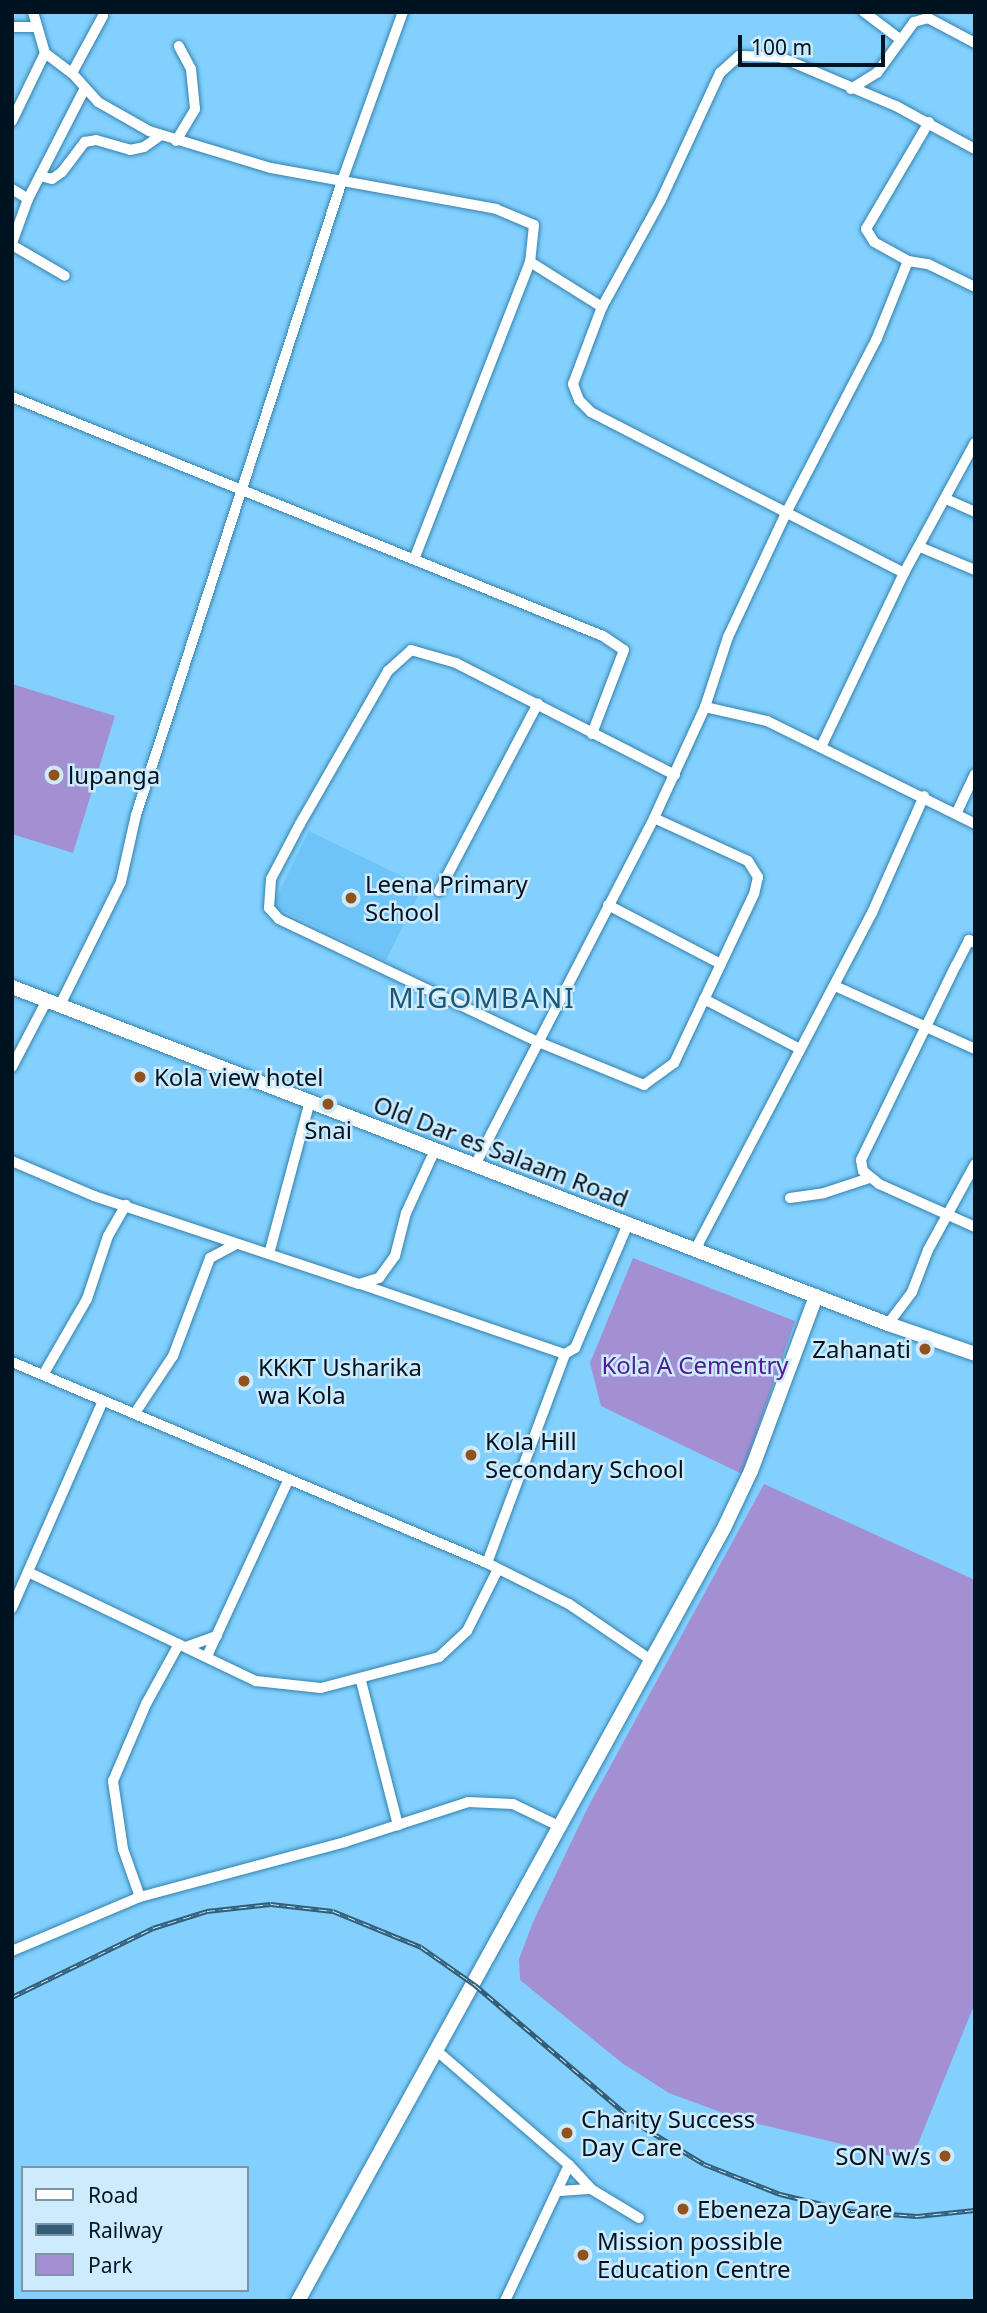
<!DOCTYPE html>
<style>
body{margin:0}
#map{position:relative;width:987px;height:2313px;overflow:hidden;background:#83d0ff;font-family:"Noto Sans",sans-serif}
div>[style]{position:absolute}
[style*='--x']{left:calc(var(--x)*1px);top:calc(var(--y)*1px);width:calc(var(--w)*1px);rotate:calc(var(--a)*1deg)}
.built>*{inset:0;background:#6ec4f7;transform-origin:0 0}
.green>*{inset:0;background:#a390d3}
.roads{filter:drop-shadow(0 0 2px #3382ad) drop-shadow(0 0 2px #3382ad)}
.street>*{height:10px;margin:-5px;padding:0 5px;transform-origin:5px;border-radius:5px;background:#fff}
.secondary>*{height:14px;margin:-7px;padding:0 7px;transform-origin:7px;border-radius:7px;background:#fff}
.rail>*{height:5px;margin-top:-2.5px;transform-origin:0;background:repeating-linear-gradient(90deg,#ceebfe 0 8px,#335d77 0 16px);box-sizing:border-box;border-block:2px solid #335d77}
.dots>*{width:19px;height:19px;translate:-50% -50%;box-sizing:border-box;border:4px solid #ceebfe;border-radius:50%}
span{translate:-50% -50%;white-space:nowrap;text-align:center;line-height:1.15;-webkit-text-stroke:5px #ceebfe;paint-order:stroke}
.poi-label{font-size:24px;color:#001320}
.left{translate:0 -50%;text-align:left}
.right{translate:-100% -50%;text-align:right}
.street-label{font-size:24px;color:#001320}
.park-label{font-size:24px;color:#4e1c90}
.quarter-label{font-size:28px;color:#195777;letter-spacing:2px}
.frame{position:absolute;inset:0;border:14px solid #001320;pointer-events:none}
.legend{position:absolute;left:21px;top:2166px;width:228px;height:126px;box-sizing:border-box;background:#ceebfe;border:2px solid #7c95a5;margin:0;padding:9px 12px;list-style:none;font-size:21px;color:#001320}
.legend li{display:flex;align-items:center;gap:14px;height:35px}
.legend b{width:35px;border:2px solid #7c95a5}
.scale{position:absolute;left:738px;top:35px;width:147px;height:32px;box-sizing:border-box;border:4px solid #001320;border-top:0;padding-left:9px;font-size:21px;line-height:24px;white-space:nowrap;color:#001320;-webkit-text-stroke:5px #ceebfe;paint-order:stroke}
</style>
<div id="map">
<div class="built">
<i style="left:309px;top:831px;width:126px;height:83px;rotate:26deg"></i>
</div>
<div class="green">
<i style="clip-path:polygon(12px 684px,115px 716px,73px 853px,12px 834px)"></i>
<i style="clip-path:polygon(633px 1258px,795px 1321px,742px 1474px,601px 1406px,590px 1363px)"></i>
<i style="clip-path:polygon(764px 1484px,975px 1580px,975px 2003px,911px 2161px,742px 2120px,669px 2093px,622px 2063px,520px 1980px,519px 1959px,533px 1922px,588px 1807px)"></i>
</div>
<div class="roads">
<div class="street">
<i style="--x:33;--y:12;--w:43;--a:73.7"></i>
<i style="--x:45;--y:53;--w:34;--a:37"></i>
<i style="--x:72;--y:73;--w:39;--a:48"></i>
<i style="--x:98;--y:102;--w:59;--a:29.6"></i>
<i style="--x:149;--y:131;--w:127;--a:16.9"></i>
<i style="--x:271;--y:168;--w:229;--a:10.3"></i>
<i style="--x:496;--y:209;--w:41;--a:22.8"></i>
<i style="--x:534;--y:225;--w:37;--a:96"></i>
<i style="--x:530;--y:262;--w:317;--a:111.3"></i>
<i style="--x:864;--y:12;--w:46;--a:37.1"></i>
<i style="--x:12;--y:27;--w:22;--a:0"></i>
<i style="--x:72;--y:73;--w:65;--a:-61.5"></i>
<i style="--x:851;--y:89;--w:31;--a:-32"></i>
<i style="--x:877;--y:73;--w:63;--a:-54"></i>
<i style="--x:914;--y:22;--w:15;--a:-16"></i>
<i style="--x:928;--y:18;--w:53;--a:28"></i>
<i style="--x:12;--y:121;--w:76;--a:-64.1"></i>
<i style="--x:929;--y:122;--w:124;--a:120.5"></i>
<i style="--x:866;--y:229;--w:15;--a:58"></i>
<i style="--x:874;--y:242;--w:39;--a:29"></i>
<i style="--x:908;--y:261;--w:20;--a:9"></i>
<i style="--x:928;--y:264;--w:52;--a:26.1"></i>
<i style="--x:176;--y:141;--w:37;--a:-59"></i>
<i style="--x:195;--y:109;--w:40;--a:-95.7"></i>
<i style="--x:191;--y:69;--w:26;--a:-118"></i>
<i style="--x:40;--y:176;--w:12;--a:14"></i>
<i style="--x:52;--y:179;--w:12;--a:-35"></i>
<i style="--x:62;--y:172;--w:38;--a:-53"></i>
<i style="--x:85;--y:142;--w:11;--a:-10"></i>
<i style="--x:96;--y:140;--w:35;--a:16"></i>
<i style="--x:130;--y:150;--w:14;--a:-12"></i>
<i style="--x:144;--y:147;--w:19;--a:-35"></i>
<i style="--x:12;--y:189;--w:19;--a:32"></i>
<i style="--x:12;--y:243;--w:47;--a:-70"></i>
<i style="--x:28;--y:199;--w:123;--a:-62.8"></i>
<i style="--x:12;--y:245;--w:61;--a:30.3"></i>
<i style="--x:530;--y:262;--w:85;--a:32"></i>
<i style="--x:12;--y:397;--w:637;--a:22.02"></i>
<i style="--x:603;--y:636;--w:25;--a:34"></i>
<i style="--x:624;--y:650;--w:90;--a:110.9"></i>
<i style="--x:946;--y:499;--w:32;--a:24"></i>
<i style="--x:920;--y:547;--w:60;--a:22.7"></i>
<i style="--x:904;--y:573;--w:352;--a:-152.8"></i>
<i style="--x:591;--y:412;--w:17;--a:-135"></i>
<i style="--x:579;--y:400;--w:17;--a:-111"></i>
<i style="--x:573;--y:384;--w:82;--a:-69.4"></i>
<i style="--x:602;--y:307;--w:122;--a:-61.1"></i>
<i style="--x:661;--y:200;--w:140;--a:-65.1"></i>
<i style="--x:720;--y:73;--w:25;--a:-42"></i>
<i style="--x:739;--y:56;--w:41;--a:1.4"></i>
<i style="--x:780;--y:57;--w:126;--a:22.9"></i>
<i style="--x:896;--y:106;--w:90;--a:28.6"></i>
<i style="--x:705;--y:707;--w:74;--a:-71.8"></i>
<i style="--x:728;--y:637;--w:137;--a:-64.9"></i>
<i style="--x:786;--y:513;--w:197;--a:-62.5"></i>
<i style="--x:877;--y:338;--w:83;--a:-68.1"></i>
<i style="--x:821;--y:747;--w:193;--a:-64.5"></i>
<i style="--x:904;--y:573;--w:148;--a:-61.4"></i>
<i style="--x:956;--y:814;--w:44;--a:-64.6"></i>
<i style="--x:654;--y:818;--w:103;--a:24.6"></i>
<i style="--x:748;--y:861;--w:19;--a:58"></i>
<i style="--x:758;--y:877;--w:17;--a:103"></i>
<i style="--x:754;--y:894;--w:187;--a:115.3"></i>
<i style="--x:674;--y:1063;--w:37;--a:144"></i>
<i style="--x:644;--y:1085;--w:114;--a:-157.9"></i>
<i style="--x:538;--y:1042;--w:287;--a:-154.6"></i>
<i style="--x:279;--y:919;--w:15;--a:-132"></i>
<i style="--x:269;--y:908;--w:29;--a:-86"></i>
<i style="--x:271;--y:879;--w:62;--a:-62.2"></i>
<i style="--x:300;--y:824;--w:177;--a:-60.1"></i>
<i style="--x:388;--y:671;--w:31;--a:-42"></i>
<i style="--x:411;--y:650;--w:47;--a:16.1"></i>
<i style="--x:456;--y:663;--w:246;--a:27.1"></i>
<i style="--x:439;--y:891;--w:212;--a:-62.2"></i>
<i style="--x:608;--y:905;--w:127;--a:27.6"></i>
<i style="--x:975;--y:943;--w:7;--a:-153"></i>
<i style="--x:969;--y:940;--w:28;--a:117"></i>
<i style="--x:956;--y:965;--w:217;--a:116"></i>
<i style="--x:861;--y:1160;--w:11;--a:80"></i>
<i style="--x:863;--y:1171;--w:21;--a:39"></i>
<i style="--x:879;--y:1184;--w:105;--a:24.1"></i>
<i style="--x:835;--y:986;--w:154;--a:24.2"></i>
<i style="--x:704;--y:999;--w:108;--a:27.5"></i>
<i style="--x:60;--y:1005;--w:137;--a:-63.6"></i>
<i style="--x:121;--y:882;--w:69;--a:-77.4"></i>
<i style="--x:136;--y:815;--w:667;--a:-72"></i>
<i style="--x:342;--y:181;--w:180;--a:-70.2"></i>
<i style="--x:12;--y:1067;--w:76;--a:-62.4"></i>
<i style="--x:12;--y:1161;--w:89;--a:23.1"></i>
<i style="--x:94;--y:1196;--w:279;--a:18.4"></i>
<i style="--x:359;--y:1284;--w:21;--a:-17"></i>
<i style="--x:379;--y:1278;--w:27;--a:-54"></i>
<i style="--x:395;--y:1256;--w:44;--a:-75.7"></i>
<i style="--x:406;--y:1213;--w:69;--a:-65.3"></i>
<i style="--x:475;--y:1165;--w:390;--a:-62.7"></i>
<i style="--x:654;--y:818;--w:122;--a:-65.3"></i>
<i style="--x:705;--y:707;--w:64;--a:12.7"></i>
<i style="--x:767;--y:721;--w:232;--a:26.3"></i>
<i style="--x:790;--y:1198;--w:34;--a:-8"></i>
<i style="--x:824;--y:1193;--w:47;--a:-18.4"></i>
<i style="--x:695;--y:1250;--w:381;--a:-62.3"></i>
<i style="--x:872;--y:913;--w:128;--a:-66"></i>
<i style="--x:269;--y:1254;--w:158;--a:-75"></i>
<i style="--x:363;--y:1285;--w:213;--a:18.9"></i>
<i style="--x:888;--y:1324;--w:40;--a:-53"></i>
<i style="--x:912;--y:1292;--w:45;--a:-69.1"></i>
<i style="--x:928;--y:1250;--w:98;--a:-61.3"></i>
<i style="--x:12;--y:1362;--w:516;--a:22.94"></i>
<i style="--x:487;--y:1563;--w:92;--a:26.6"></i>
<i style="--x:569;--y:1604;--w:99;--a:34.3"></i>
<i style="--x:43;--y:1375;--w:88;--a:-59.9"></i>
<i style="--x:87;--y:1299;--w:66;--a:-71.6"></i>
<i style="--x:108;--y:1236;--w:36;--a:-60"></i>
<i style="--x:135;--y:1413;--w:69;--a:-56.3"></i>
<i style="--x:173;--y:1356;--w:105;--a:-69.3"></i>
<i style="--x:210;--y:1258;--w:30;--a:-28"></i>
<i style="--x:487;--y:1563;--w:223;--a:-69.5"></i>
<i style="--x:565;--y:1354;--w:12;--a:-31"></i>
<i style="--x:575;--y:1348;--w:135;--a:-66.9"></i>
<i style="--x:28;--y:1572;--w:253;--a:25.6"></i>
<i style="--x:256;--y:1681;--w:65;--a:6.1"></i>
<i style="--x:321;--y:1688;--w:122;--a:-14.7"></i>
<i style="--x:439;--y:1657;--w:38;--a:-43"></i>
<i style="--x:467;--y:1631;--w:69;--a:-63.4"></i>
<i style="--x:12;--y:1608;--w:226;--a:-66.3"></i>
<i style="--x:186;--y:1647;--w:33;--a:-20"></i>
<i style="--x:207;--y:1656;--w:193;--a:-65.2"></i>
<i style="--x:361;--y:1681;--w:149;--a:75.6"></i>
<i style="--x:140;--y:1897;--w:51;--a:-109.5"></i>
<i style="--x:123;--y:1849;--w:69;--a:-98.4"></i>
<i style="--x:113;--y:1781;--w:84;--a:-66.8"></i>
<i style="--x:146;--y:1704;--w:68;--a:-61.2"></i>
<i style="--x:12;--y:1951;--w:139;--a:-22.9"></i>
<i style="--x:140;--y:1897;--w:212;--a:-15"></i>
<i style="--x:345;--y:1842;--w:129;--a:-18"></i>
<i style="--x:468;--y:1802;--w:45;--a:2.5"></i>
<i style="--x:513;--y:1804;--w:53;--a:25.6"></i>
<i style="--x:437;--y:2051;--w:174;--a:40.8"></i>
<i style="--x:569;--y:2165;--w:150;--a:115.2"></i>
<i style="--x:569;--y:2165;--w:33;--a:47"></i>
<i style="--x:591;--y:2189;--w:56;--a:31.1"></i>
<i style="--x:560;--y:2191;--w:31;--a:-4"></i>
</div>
<div class="secondary">
<i style="--x:12;--y:987;--w:939;--a:21.04"></i>
<i style="--x:888;--y:1324;--w:92;--a:19"></i>
<i style="--x:298;--y:2301;--w:883;--a:-61.14"></i>
<i style="--x:724;--y:1528;--w:63;--a:-64.7"></i>
<i style="--x:751;--y:1471;--w:187;--a:-69.6"></i>
</div>
</div>
<div class="rail">
<i style="--x:12;--y:1997;--w:157;--a:-26.1"></i>
<i style="--x:153;--y:1928;--w:57;--a:-17.5"></i>
<i style="--x:207;--y:1911;--w:64;--a:-6.2"></i>
<i style="--x:271;--y:1904;--w:62;--a:6.4"></i>
<i style="--x:333;--y:1911;--w:95;--a:22.2"></i>
<i style="--x:421;--y:1947;--w:66;--a:35.1"></i>
<i style="--x:475;--y:1985;--w:214;--a:40.5"></i>
<i style="--x:638;--y:2124;--w:77;--a:31.2"></i>
<i style="--x:704;--y:2164;--w:82;--a:21.5"></i>
<i style="--x:780;--y:2194;--w:73;--a:13.5"></i>
<i style="--x:851;--y:2211;--w:66;--a:4.3"></i>
<i style="--x:917;--y:2216;--w:58;--a:-5.9"></i>
</div>
<div class="dots">
<i style="left:54px;top:775px;background:#92521c"></i>
<i style="left:351px;top:898px;background:#92521c"></i>
<i style="left:140px;top:1077px;background:#92521c"></i>
<i style="left:328px;top:1104px;background:#92521c"></i>
<i style="left:925px;top:1349px;background:#92521c"></i>
<i style="left:244px;top:1381px;background:#92521c"></i>
<i style="left:471px;top:1455px;background:#92521c"></i>
<i style="left:567px;top:2133px;background:#92521c"></i>
<i style="left:945px;top:2156px;background:#92521c"></i>
<i style="left:683px;top:2209px;background:#92521c"></i>
<i style="left:583px;top:2255px;background:#92521c"></i>
</div>
<div class="poi-label">
<span class="left" style="left:68px;top:775px">lupanga</span>
<span class="left" style="left:365px;top:898px">Leena Primary<br>School</span>
<span class="left" style="left:154px;top:1077px">Kola view hotel</span>
<span style="left:328px;top:1130px">Snai</span>
<span class="right" style="left:911px;top:1349px">Zahanati</span>
<span class="left" style="left:258px;top:1381px">KKKT Usharika<br>wa Kola</span>
<span class="left" style="left:485px;top:1455px">Kola Hill<br>Secondary School</span>
<span class="left" style="left:581px;top:2133px">Charity Success<br>Day Care</span>
<span class="right" style="left:931px;top:2156px">SON w/s</span>
<span class="left" style="left:697px;top:2209px">Ebeneza DayCare</span>
<span class="left" style="left:597px;top:2255px">Mission possible<br>Education Centre</span>
</div>
<div class="street-label">
<span style="left:501px;top:1151px;rotate:21deg">Old Dar es Salaam Road</span>
</div>
<div class="park-label">
<span style="left:695px;top:1365px">Kola A Cementry</span>
</div>
<div class="quarter-label">
<span style="left:482px;top:997px">MIGOMBANI</span>
</div>
<div class="frame"></div>
<ul class="legend">
<li><b style="height:9px;background:#fff"></b>Road</li>
<li><b style="height:9px;background:#335d77"></b>Railway</li>
<li><b style="height:19px;background:#a390d3"></b>Park</li>
</ul>
<div class="scale">100 m</div>
</div>
